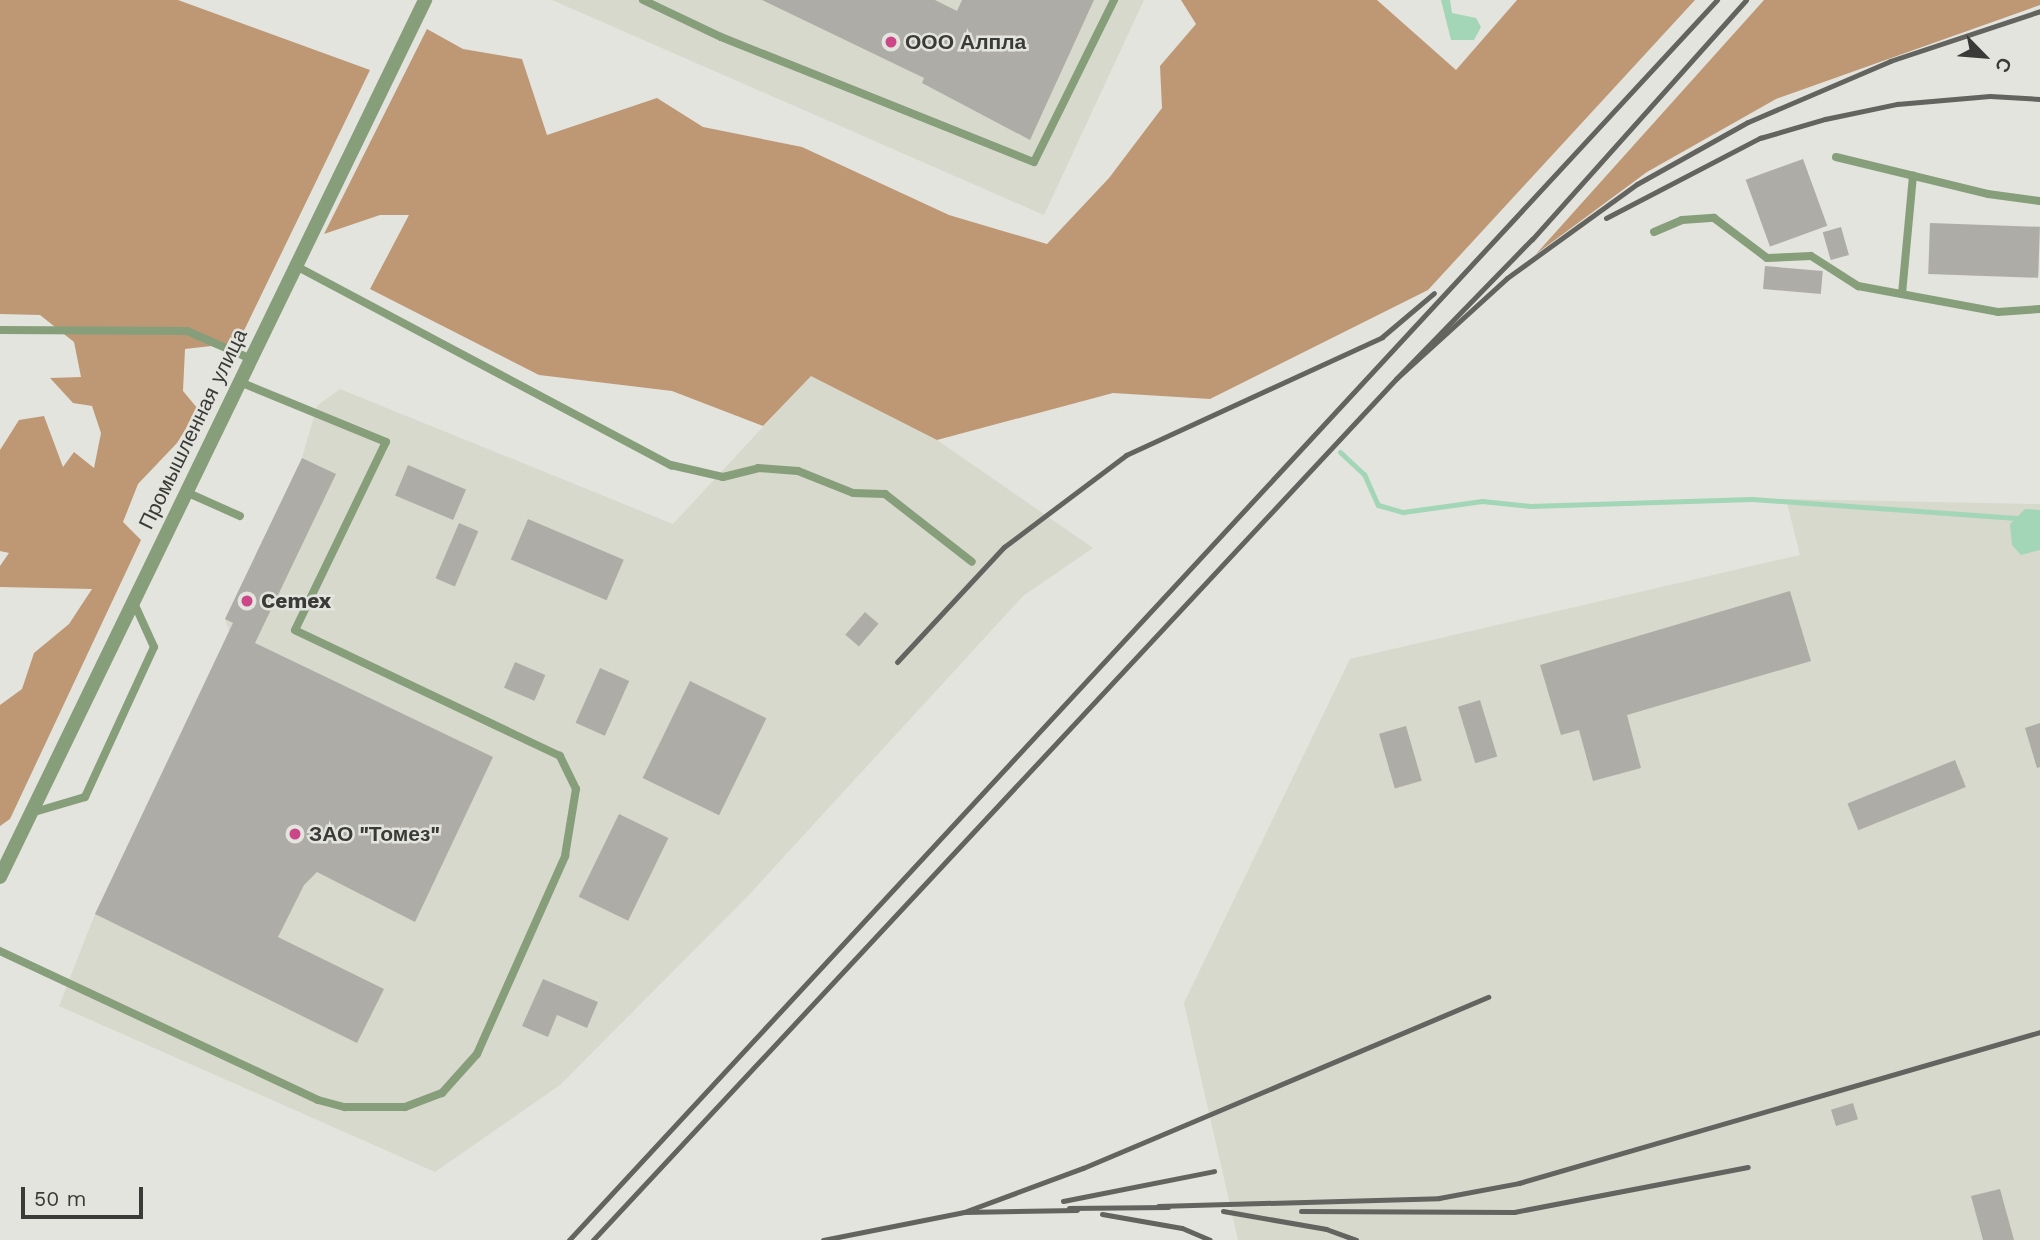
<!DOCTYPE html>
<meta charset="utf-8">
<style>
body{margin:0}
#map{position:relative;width:2040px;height:1240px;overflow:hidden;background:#e3e4de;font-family:"Work Sans",sans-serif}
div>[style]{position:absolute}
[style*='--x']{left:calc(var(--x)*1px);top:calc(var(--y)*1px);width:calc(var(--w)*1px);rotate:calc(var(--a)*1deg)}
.built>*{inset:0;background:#d7d9cc}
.forest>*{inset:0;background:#be9874}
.water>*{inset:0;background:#a3d5b7}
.stream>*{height:5px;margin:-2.5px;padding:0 2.5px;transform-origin:2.5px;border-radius:2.5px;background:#a3d5b7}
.building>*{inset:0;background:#aeaca7;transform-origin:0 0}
.lane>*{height:8px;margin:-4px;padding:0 4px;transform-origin:4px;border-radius:4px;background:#879e7a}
.street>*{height:14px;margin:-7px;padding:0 7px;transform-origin:7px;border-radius:7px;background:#879e7a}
.rail>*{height:5px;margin:-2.5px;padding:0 2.5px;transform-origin:2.5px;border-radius:2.5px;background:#636360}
.dots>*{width:19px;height:19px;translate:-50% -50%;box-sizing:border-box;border:4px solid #e3e4de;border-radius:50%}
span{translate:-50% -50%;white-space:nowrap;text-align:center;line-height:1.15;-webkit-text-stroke:5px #e3e4de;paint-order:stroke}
.poi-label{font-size:21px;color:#3a3a38;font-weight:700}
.left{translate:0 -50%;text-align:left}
.street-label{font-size:21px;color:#3a3a38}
.north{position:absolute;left:1949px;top:21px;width:70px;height:70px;-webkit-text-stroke:5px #e3e4de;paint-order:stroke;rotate:115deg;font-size:19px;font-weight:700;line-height:28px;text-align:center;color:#3a3a38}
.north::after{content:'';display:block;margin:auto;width:24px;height:32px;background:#3a3a38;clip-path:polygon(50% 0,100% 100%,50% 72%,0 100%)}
.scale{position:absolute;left:21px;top:1187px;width:122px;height:32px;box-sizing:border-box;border:4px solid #3a3a38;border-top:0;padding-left:9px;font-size:21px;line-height:24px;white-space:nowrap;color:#3a3a38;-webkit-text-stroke:5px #e3e4de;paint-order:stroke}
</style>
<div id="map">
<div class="built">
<i style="clip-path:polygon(552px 0,1144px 0,1044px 215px)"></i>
<i style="clip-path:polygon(811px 375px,937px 440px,1093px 548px,1023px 596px,746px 898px,560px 1085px,435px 1172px,59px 1006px,95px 914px,229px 631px,225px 619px,302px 458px,317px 406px,340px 389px,673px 524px)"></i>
<i style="clip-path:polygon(1786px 499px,2040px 504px,2040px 1240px,1238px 1240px,1184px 1003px,1350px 659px,1800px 555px)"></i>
</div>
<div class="forest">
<i style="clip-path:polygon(0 0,178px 0,370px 70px,238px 343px,185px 349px,183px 391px,198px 409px,177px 443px,138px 484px,123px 522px,141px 540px,10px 819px,0 826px,0 705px,22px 689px,34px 653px,69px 624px,92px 589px,0 587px,0 566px,9px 553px,0 551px,0 450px,19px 420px,44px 416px,63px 467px,74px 452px,94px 468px,101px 433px,92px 406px,73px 403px,50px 378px,81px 377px,74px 342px,40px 315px,0 314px)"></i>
<i style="clip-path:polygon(1181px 0,1377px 0,1456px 70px,1517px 0,1695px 0,1428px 290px,1210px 399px,1113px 393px,937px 440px,811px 376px,763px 426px,672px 391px,539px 375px,370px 289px,409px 215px,380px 215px,324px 234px,427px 29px,463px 49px,522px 59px,547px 135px,657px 98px,703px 127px,802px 147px,949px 215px,1047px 244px,1109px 178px,1162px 108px,1160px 66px,1196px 24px)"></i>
<i style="clip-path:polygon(1764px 0,2040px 0,2040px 5px,1776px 99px,1647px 172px,1536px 254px)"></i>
</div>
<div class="water">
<i style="clip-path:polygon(1441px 0,1450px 0,1452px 13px,1476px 18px,1481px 27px,1474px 40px,1451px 40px)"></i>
<i style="clip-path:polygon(2025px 509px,2040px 510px,2040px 550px,2021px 555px,2012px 545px,2010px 524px)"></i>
</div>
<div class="stream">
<i style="--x:1340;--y:452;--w:33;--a:43"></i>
<i style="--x:1364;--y:474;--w:34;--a:66"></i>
<i style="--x:1378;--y:505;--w:26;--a:16"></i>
<i style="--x:1403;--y:512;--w:80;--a:-7.9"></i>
<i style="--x:1482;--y:501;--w:48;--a:5.9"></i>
<i style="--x:1530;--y:506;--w:222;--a:-1.8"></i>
<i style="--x:1752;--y:499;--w:265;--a:4.1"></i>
</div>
<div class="building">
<i style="clip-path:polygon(762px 0,935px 0,957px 11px,962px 0,1094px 0,1030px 140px,922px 83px,924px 78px)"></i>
<i style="left:1803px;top:159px;width:71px;height:61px;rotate:70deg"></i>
<i style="left:1930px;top:223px;width:110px;height:51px;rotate:2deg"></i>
<i style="left:1841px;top:227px;width:29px;height:19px;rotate:74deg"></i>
<i style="left:1765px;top:266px;width:58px;height:23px;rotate:5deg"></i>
<i style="clip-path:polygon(302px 458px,336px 474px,255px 643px,493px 757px,415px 922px,317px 872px,304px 885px,278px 937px,384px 989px,357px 1043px,95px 914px,233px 623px,225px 619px)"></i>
<i style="left:408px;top:465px;width:63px;height:33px;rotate:23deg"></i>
<i style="left:528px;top:519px;width:104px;height:44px;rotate:23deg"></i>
<i style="left:459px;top:523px;width:21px;height:60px;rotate:23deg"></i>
<i style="clip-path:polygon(1790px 591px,1811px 661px,1627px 715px,1641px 768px,1593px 781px,1579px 730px,1561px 735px,1540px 665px)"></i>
<i style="left:865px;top:612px;width:18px;height:30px;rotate:41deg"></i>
<i style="left:515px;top:662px;width:33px;height:28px;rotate:23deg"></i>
<i style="left:600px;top:668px;width:32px;height:60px;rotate:24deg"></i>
<i style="left:690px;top:681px;width:85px;height:108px;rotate:26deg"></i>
<i style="left:1480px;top:700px;width:59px;height:23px;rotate:73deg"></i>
<i style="clip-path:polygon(2040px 723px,2040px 767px,2037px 768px,2025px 728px)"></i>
<i style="left:1406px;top:726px;width:57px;height:28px;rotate:74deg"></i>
<i style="left:1955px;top:760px;width:29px;height:116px;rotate:68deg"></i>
<i style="left:619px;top:814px;width:55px;height:92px;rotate:26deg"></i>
<i style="clip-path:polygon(543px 979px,598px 1002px,587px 1028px,557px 1015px,548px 1037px,522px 1026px)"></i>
<i style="left:1853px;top:1103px;width:17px;height:23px;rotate:73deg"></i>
<i style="clip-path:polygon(2000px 1189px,2014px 1240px,1983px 1240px,1971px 1196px)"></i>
</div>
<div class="lane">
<i style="--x:643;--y:0;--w:86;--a:25.4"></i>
<i style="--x:721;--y:37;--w:337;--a:21.8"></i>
<i style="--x:1034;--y:162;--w:181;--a:-63.7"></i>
<i style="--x:1836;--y:157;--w:156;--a:13.7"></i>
<i style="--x:1988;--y:194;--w:52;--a:7.7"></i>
<i style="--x:1654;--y:232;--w:30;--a:-23"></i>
<i style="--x:1682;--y:220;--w:32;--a:-4"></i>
<i style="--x:1714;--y:218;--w:66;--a:37"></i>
<i style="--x:1767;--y:258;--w:44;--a:-2.6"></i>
<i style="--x:1811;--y:256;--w:56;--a:32.6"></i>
<i style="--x:1858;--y:286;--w:142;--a:10.5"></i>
<i style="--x:1998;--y:312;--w:42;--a:-4.1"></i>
<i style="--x:296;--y:266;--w:425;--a:28"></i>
<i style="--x:671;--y:465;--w:53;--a:13"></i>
<i style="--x:723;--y:477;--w:36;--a:-14"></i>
<i style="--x:758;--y:468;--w:40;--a:4.3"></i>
<i style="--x:798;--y:471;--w:59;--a:21.8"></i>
<i style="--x:853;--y:493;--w:32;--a:2"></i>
<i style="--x:885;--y:494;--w:110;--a:38"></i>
<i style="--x:1902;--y:294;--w:119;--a:-84.7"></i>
<i style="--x:0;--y:330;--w:187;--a:0.3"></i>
<i style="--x:187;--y:331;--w:70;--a:23.6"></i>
<i style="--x:186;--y:492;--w:59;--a:24"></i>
<i style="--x:31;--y:813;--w:56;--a:-16.5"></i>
<i style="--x:85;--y:797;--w:165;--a:-65.3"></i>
<i style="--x:154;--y:647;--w:48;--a:-114.4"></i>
<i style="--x:0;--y:951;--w:351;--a:25.1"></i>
<i style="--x:318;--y:1100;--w:28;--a:15"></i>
<i style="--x:345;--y:1107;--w:60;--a:0"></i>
<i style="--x:405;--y:1107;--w:40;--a:-21"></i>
<i style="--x:442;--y:1093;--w:52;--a:-48.1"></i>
<i style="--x:477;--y:1054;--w:217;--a:-66"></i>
<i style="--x:565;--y:856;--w:68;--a:-80.7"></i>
<i style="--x:576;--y:789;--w:37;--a:-116"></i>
<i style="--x:560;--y:756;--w:293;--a:-154.6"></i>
<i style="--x:295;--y:630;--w:209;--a:-64.2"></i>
<i style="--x:386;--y:442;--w:158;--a:-157.7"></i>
</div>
<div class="street">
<i style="--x:0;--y:877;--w:975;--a:-64.14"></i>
</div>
<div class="rail">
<i style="--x:1746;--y:0;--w:321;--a:131.8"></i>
<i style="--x:1532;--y:239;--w:195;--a:134.2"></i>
<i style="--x:1396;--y:379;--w:150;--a:-42.3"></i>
<i style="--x:1507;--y:278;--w:160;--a:-35.9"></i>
<i style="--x:1637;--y:184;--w:127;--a:-29.2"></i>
<i style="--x:1748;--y:122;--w:155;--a:-23.2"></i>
<i style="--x:1890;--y:61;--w:158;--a:-18.4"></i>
<i style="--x:1606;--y:218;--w:174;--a:-27.5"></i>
<i style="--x:1760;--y:138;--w:68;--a:-16.3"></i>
<i style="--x:1825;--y:119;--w:74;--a:-11.8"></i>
<i style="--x:1897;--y:104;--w:93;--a:-4.9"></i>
<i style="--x:1990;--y:96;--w:50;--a:3.4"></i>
<i style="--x:897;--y:662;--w:157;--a:-47.1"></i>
<i style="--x:1004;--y:547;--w:153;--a:-37"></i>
<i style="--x:1126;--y:455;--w:282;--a:-24.7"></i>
<i style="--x:1382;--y:337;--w:68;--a:-40.2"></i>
<i style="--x:1063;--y:1201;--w:154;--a:-11.2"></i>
<i style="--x:1158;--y:1206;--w:281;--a:-1.6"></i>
<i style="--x:1439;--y:1198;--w:81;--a:-10.6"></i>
<i style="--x:1519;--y:1183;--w:542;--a:-16.16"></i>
<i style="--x:1069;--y:1208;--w:99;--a:-0.6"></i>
<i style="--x:1223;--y:1211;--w:105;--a:9.9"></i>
<i style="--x:1326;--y:1229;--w:32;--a:20"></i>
<i style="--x:1301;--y:1211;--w:213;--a:0.3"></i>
<i style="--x:1514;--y:1212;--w:238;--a:-10.9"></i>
<i style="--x:964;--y:1212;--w:127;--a:-20.3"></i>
<i style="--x:1083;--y:1168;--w:440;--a:-22.9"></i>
<i style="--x:1102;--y:1214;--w:81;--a:9.9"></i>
<i style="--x:1182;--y:1228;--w:30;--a:23"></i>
<i style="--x:569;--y:1240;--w:1690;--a:-47.21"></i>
<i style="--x:593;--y:1240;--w:1177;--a:-47"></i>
<i style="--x:823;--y:1240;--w:144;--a:-11.2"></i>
<i style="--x:964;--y:1212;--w:113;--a:-1"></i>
</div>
<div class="dots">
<i style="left:891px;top:42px;background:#cc4788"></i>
<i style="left:247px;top:601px;background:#cc4788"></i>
<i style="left:295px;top:834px;background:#cc4788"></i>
</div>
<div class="poi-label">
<span class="left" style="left:905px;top:42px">ООО Алпла</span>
<span class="left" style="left:261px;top:601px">Cemex</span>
<span class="left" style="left:309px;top:834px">ЗАО "Томез"</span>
</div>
<div class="street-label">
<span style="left:193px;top:429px;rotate:-64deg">Промышленная улица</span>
</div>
<div class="north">С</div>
<div class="scale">50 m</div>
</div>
